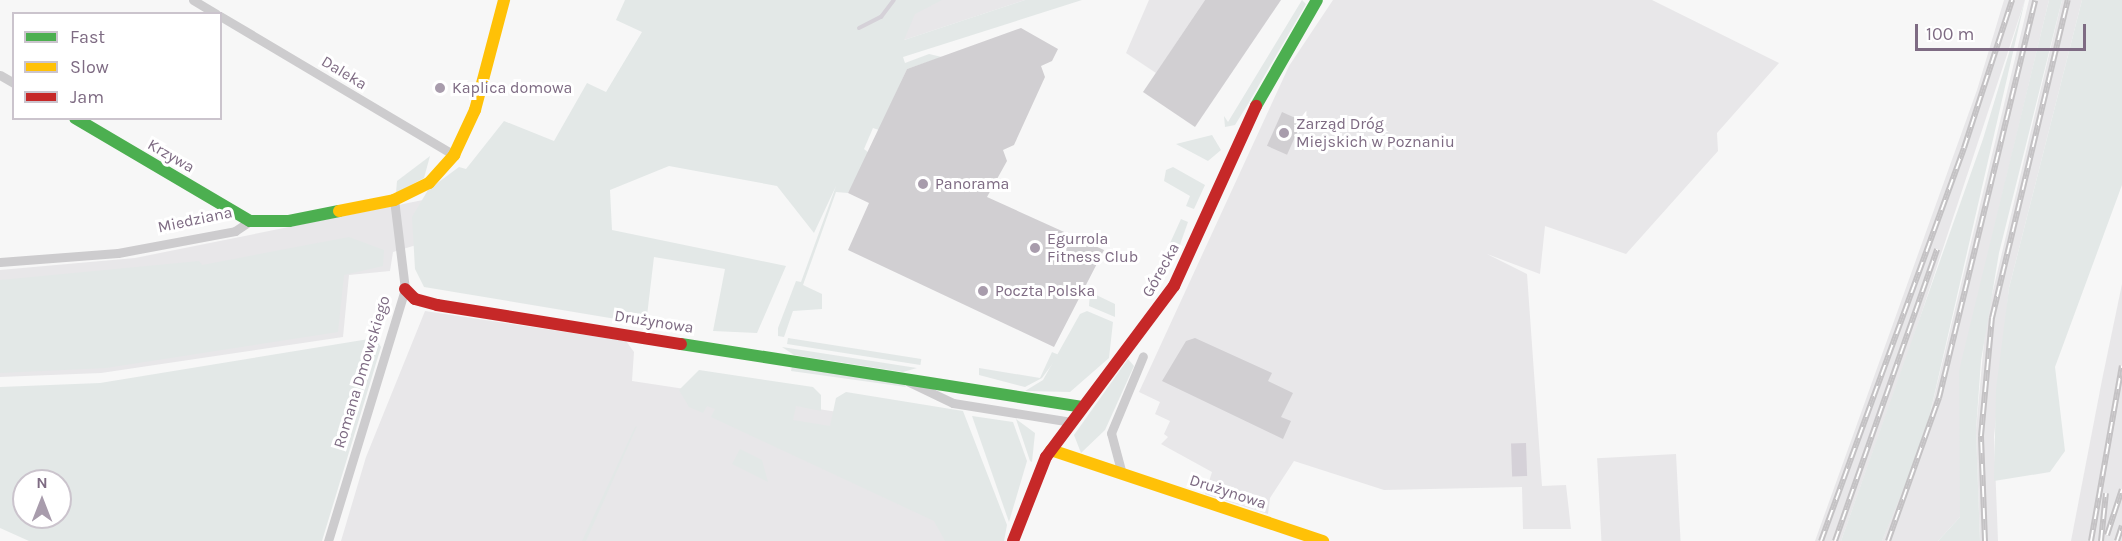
<!DOCTYPE html>
<meta charset="utf-8">
<style>
body{margin:0}
#map{position:relative;width:2122px;height:541px;overflow:hidden;background:#f7f7f7;font-family:Karla,sans-serif}
div>[style]{position:absolute}
[style*='--x']{left:calc(var(--x)*1px);top:calc(var(--y)*1px);width:calc(var(--w)*1px);rotate:calc(var(--a)*1deg)}
.built>*{inset:0;background:#e8e7e9;transform-origin:0 0}
.green>*{inset:0;background:#e3e8e7;transform-origin:0 0}
.water>*{inset:0;background:#d5d1d8;transform-origin:0 0}
.stream>*{height:4px;margin:-2px;padding:0 2px;transform-origin:2px;border-radius:2px;background:#d5d1d8}
.building>*{inset:0;background:#d1cfd2;transform-origin:0 0}
.street>*{height:9px;margin:-4.5px;padding:0 4.5px;transform-origin:4.5px;border-radius:4.5px;background:#cdccce}
.fast>*{height:12px;margin:-6px;padding:0 6px;transform-origin:6px;border-radius:6px;background:#4caf50}
.slow>*{height:12px;margin:-6px;padding:0 6px;transform-origin:6px;border-radius:6px;background:#ffc107}
.jam>*{height:12px;margin:-6px;padding:0 6px;transform-origin:6px;border-radius:6px;background:#c62828}
.rail>*{height:6px;margin-top:-3px;transform-origin:0;background:repeating-linear-gradient(90deg,#fff 0 11px,#c4c2c4 0 22px);box-sizing:border-box;border-block:2px solid #c4c2c4}
.dots>*{width:16px;height:16px;translate:-50% -50%;box-sizing:border-box;border:3px solid #fff;border-radius:50%}
span{translate:-50% -50%;white-space:nowrap;text-align:center;line-height:1.15;-webkit-text-stroke:6px #fff;paint-order:stroke}
.street-label{font-size:16px;color:#7e6b83}
.poi-label{font-size:16px;color:#7e6b83}
.left{translate:0 -50%;text-align:left}
.legend{position:absolute;left:12px;top:12px;width:210px;height:108px;box-sizing:border-box;background:#fff;border:2px solid #cbc4cd;margin:0;padding:8px 10px;list-style:none;font-size:18px;color:#7e6b83}
.legend li{display:flex;align-items:center;gap:12px;height:30px}
.legend b{width:30px;border:2px solid #cbc4cd}
.north{position:absolute;left:12px;top:469px;width:60px;height:60px;box-sizing:border-box;background:#fff;border:2px solid #cbc4cd;border-radius:50%;rotate:0deg;font-size:16px;font-weight:700;line-height:24px;text-align:center;color:#7e6b83}
.north::after{content:'';display:block;margin:auto;width:21px;height:27px;background:#a89cac;clip-path:polygon(50% 0,100% 100%,50% 72%,0 100%)}
.scale{position:absolute;left:1915px;top:24px;width:171px;height:27px;box-sizing:border-box;border:3px solid #7e6b83;border-top:0;padding-left:8px;font-size:18px;line-height:21px;white-space:nowrap;color:#7e6b83;-webkit-text-stroke:4px #fff;paint-order:stroke}
</style>
<div id="map">
<div class="built">
<i style="clip-path:polygon(897px 0,1025px 0,898px 42px,473px 228px,393px 252px,390px 271px,349px 275px,343px 337px,101px 373px,0 377px,0 270px,135px 258px,428px 199px)"></i>
<i style="clip-path:polygon(1149px 0,1205px 0,1156px 73px,1126px 53px)"></i>
<i style="clip-path:polygon(1333px 0,1652px 0,1779px 63px,1717px 133px,1718px 151px,1626px 254px,1545px 226px,1540px 274px,1487px 254px,1527px 274px,1542px 486px,1566px 485px,1571px 529px,1523px 529px,1522px 487px,1384px 490px,1294px 461px,1270px 498px,1268px 514px,1205px 494px,1212px 472px,1161px 444px,1168px 437px,1164px 434px,1170px 421px,1155px 414px,1160px 402px,1139px 392px,1289px 66px)"></i>
<i style="clip-path:polygon(2004px 0,2025px 0,1912px 342px,1841px 541px,1815px 541px,1977px 90px)"></i>
<i style="clip-path:polygon(2029px 0,2049px 0,1960px 371px,1960px 517px,1938px 541px,1882px 541px,1929px 418px)"></i>
<i style="clip-path:polygon(2062px 0,2082px 0,2009px 288px,1994px 437px,1998px 541px,1980px 541px,1976px 430px,1986px 320px)"></i>
<i style="clip-path:polygon(2122px 284px,2122px 541px,2071px 541px,2102px 380px)"></i>
<i style="clip-path:polygon(425px 311px,626px 341px,634px 352px,632px 381px,950px 429px,962px 541px,341px 541px,366px 457px)"></i>
<i style="left:1676px;top:454px;width:87px;height:79px;rotate:87deg"></i>
</div>
<div class="green">
<i style="clip-path:polygon(625px 0,942px 0,915px 14px,904px 40px,1025px 0,1082px 0,903px 57px,905px 63px,929px 54px,942px 57px,907px 69px,879px 130px,873px 128px,864px 149px,869px 153px,848px 193px,836px 192px,803px 285px,822px 294px,822px 309px,793px 311px,784px 337px,778px 336px,778px 328px,796px 281px,801px 282px,836px 186px,814px 233px,777px 186px,669px 166px,610px 190px,612px 230px,786px 266px,757px 333px,713px 331px,725px 269px,654px 257px,646px 324px,424px 287px,415px 269px,412px 217px,428px 190px,459px 167px,466px 169px,504px 121px,554px 141px,587px 83px,606px 92px,642px 32px,616px 20px)"></i>
<i style="clip-path:polygon(1302px 0,1306px 4px,1248px 104px,1235px 125px,1225px 127px,1224px 116px,1228px 122px)"></i>
<i style="clip-path:polygon(2025px 0,1929px 418px,1907px 480px,1882px 541px,1841px 541px,1983px 139px)"></i>
<i style="clip-path:polygon(2049px 0,2062px 0,1999px 253px,1981px 361px,1976px 430px,1980px 541px,1938px 541px,1960px 517px,1959px 371px)"></i>
<i style="clip-path:polygon(2082px 0,2122px 0,2122px 185px,2055px 367px,2065px 451px,2050px 472px,1994px 481px,1996px 389px,2009px 288px)"></i>
<i style="clip-path:polygon(1212px 135px,1221px 150px,1208px 161px,1176px 144px)"></i>
<i style="clip-path:polygon(430px 156px,424px 178px,396px 193px,397px 181px)"></i>
<i style="clip-path:polygon(1173px 167px,1205px 185px,1194px 209px,1186px 206px,1190px 196px,1164px 181px,1166px 170px)"></i>
<i style="clip-path:polygon(1181px 219px,1188px 222px,1176px 256px,1165px 274px,1156px 274px)"></i>
<i style="clip-path:polygon(349px 237px,384px 250px,383px 266px,344px 275px,338px 332px,106px 368px,0 373px,0 280px,199px 261px,202px 265px)"></i>
<i style="clip-path:polygon(1090px 292px,1115px 304px,1115px 317px,1089px 306px)"></i>
<i style="clip-path:polygon(1087px 311px,1113px 322px,1109px 358px,1070px 392px,1025px 391px,1043px 380px,1080px 314px)"></i>
<i style="clip-path:polygon(evenodd,375px 338px,381px 347px,322px 541px,29px 541px,0 528px,0 387px,100px 383px,375px 338px,24px 481px,60px 481px,60px 517px,24px 517px,24px 481px)"></i>
<i style="left:788px;top:338px;width:135px;height:6px;rotate:9deg"></i>
<i style="clip-path:polygon(782px 347px,917px 368px,903px 372px,794px 355px)"></i>
<i style="clip-path:polygon(1052px 352px,1059px 355px,1042px 378px,1025px 387px,979px 375px,979px 368px,1040px 378px)"></i>
<i style="clip-path:polygon(1128px 359px,1134px 366px,1105px 430px,1081px 453px,1074px 435px)"></i>
<i style="clip-path:polygon(792px 366px,904px 384px,906px 387px,791px 371px)"></i>
<i style="clip-path:polygon(699px 370px,813px 387px,821px 395px,821px 411px,796px 406px,793px 420px,830px 426px,836px 398px,846px 392px,963px 411px,1007px 525px,1004px 541px,945px 541px,934px 521px,711px 417px,715px 409px,707px 406px,703px 413px,689px 407px,679px 390px)"></i>
<i style="clip-path:polygon(972px 416px,1013px 422px,1027px 461px,1009px 522px)"></i>
<i style="clip-path:polygon(1016px 419px,1035px 433px,1032px 462px,1030px 461px)"></i>
<i style="clip-path:polygon(637px 426px,586px 541px,582px 541px,635px 427px)"></i>
<i style="clip-path:polygon(740px 449px,762px 460px,768px 482px,732px 464px)"></i>
</div>
<div class="water">
<i style="left:1526px;top:443px;width:33px;height:15px;rotate:88deg"></i>
</div>
<div class="stream">
<i style="--x:859;--y:28;--w:25;--a:-27"></i>
<i style="--x:881;--y:17;--w:21;--a:-53"></i>
</div>
<div class="building">
<i style="clip-path:polygon(1205px 0,1281px 0,1195px 127px,1143px 92px)"></i>
<i style="clip-path:polygon(1021px 28px,1058px 49px,1052px 61px,1041px 66px,1045px 77px,1014px 145px,1003px 150px,1007px 161px,987px 197px,1104px 250px,1054px 347px,848px 250px,869px 203px,848px 193px,907px 69px)"></i>
<i style="left:1282px;top:112px;width:22px;height:37px;rotate:24deg"></i>
<i style="clip-path:polygon(1195px 338px,1272px 373px,1268px 381px,1293px 393px,1281px 417px,1291px 421px,1283px 439px,1162px 381px,1186px 341px)"></i>
</div>
<div class="street">
<i style="--x:193;--y:0;--w:27;--a:31"></i>
<i style="--x:220;--y:16;--w:272;--a:30.7"></i>
<i style="--x:0;--y:75;--w:16;--a:30"></i>
<i style="--x:0;--y:262;--w:118;--a:-4.4"></i>
<i style="--x:118;--y:253;--w:119;--a:-10.6"></i>
<i style="--x:235;--y:231;--w:18;--a:-34"></i>
<i style="--x:909;--y:382;--w:49;--a:25.5"></i>
<i style="--x:953;--y:403;--w:120;--a:9.1"></i>
<i style="--x:1122;--y:474;--w:42;--a:-105"></i>
<i style="--x:1111;--y:433;--w:83;--a:-67.4"></i>
<i style="--x:328;--y:541;--w:264;--a:-73"></i>
<i style="--x:405;--y:289;--w:90;--a:-97"></i>
</div>
<div class="fast">
<i style="--x:1256;--y:106;--w:122;--a:-60.1"></i>
<i style="--x:75;--y:118;--w:203;--a:30.5"></i>
<i style="--x:250;--y:221;--w:39;--a:0"></i>
<i style="--x:289;--y:221;--w:51;--a:-11.3"></i>
<i style="--x:681;--y:344;--w:406;--a:8.9"></i>
</div>
<div class="slow">
<i style="--x:339;--y:211;--w:56;--a:-11.3"></i>
<i style="--x:394;--y:200;--w:39;--a:-26"></i>
<i style="--x:429;--y:183;--w:38;--a:-48"></i>
<i style="--x:454;--y:155;--w:50;--a:-65"></i>
<i style="--x:475;--y:110;--w:114;--a:-75.2"></i>
<i style="--x:1051;--y:450;--w:287;--a:18.5"></i>
</div>
<div class="jam">
<i style="--x:405;--y:289;--w:14;--a:45"></i>
<i style="--x:415;--y:299;--w:23;--a:15"></i>
<i style="--x:437;--y:305;--w:247;--a:9.1"></i>
<i style="--x:1013;--y:541;--w:90;--a:-68.6"></i>
<i style="--x:1046;--y:457;--w:214;--a:-53.2"></i>
<i style="--x:1174;--y:286;--w:198;--a:-65.5"></i>
</div>
<div class="rail">
<i style="--x:2107;--y:535;--w:48;--a:-71.9"></i>
<i style="--x:1821;--y:541;--w:418;--a:-70"></i>
<i style="--x:1964;--y:148;--w:156;--a:-72"></i>
<i style="--x:1835;--y:541;--w:309;--a:-70.7"></i>
<i style="--x:1888;--y:541;--w:152;--a:-70.4"></i>
<i style="--x:1939;--y:398;--w:409;--a:-76.4"></i>
<i style="--x:1985;--y:541;--w:105;--a:-92.2"></i>
<i style="--x:1981;--y:436;--w:119;--a:-84.7"></i>
<i style="--x:1992;--y:318;--w:327;--a:-76.6"></i>
<i style="--x:2091;--y:541;--w:178;--a:-80"></i>
<i style="--x:2101;--y:541;--w:48;--a:-84.1"></i>
<i style="--x:2117;--y:541;--w:16;--a:-72"></i>
</div>
<div class="dots">
<i style="left:440px;top:88px;background:#a89cac"></i>
<i style="left:1284px;top:133px;background:#a89cac"></i>
<i style="left:923px;top:184px;background:#a89cac"></i>
<i style="left:1035px;top:248px;background:#a89cac"></i>
<i style="left:983px;top:291px;background:#a89cac"></i>
</div>
<div class="street-label">
<span style="left:344px;top:73px;rotate:31deg">Daleka</span>
<span style="left:171px;top:156px;rotate:30deg">Krzywa</span>
<span style="left:195px;top:220px;rotate:-12deg">Miedziana</span>
<span style="left:1161px;top:270px;rotate:-61deg">Górecka</span>
<span style="left:654px;top:322px;rotate:9deg">Drużynowa</span>
<span style="left:362px;top:372px;rotate:-73deg">Romana Dmowskiego</span>
<span style="left:1228px;top:492px;rotate:18deg">Drużynowa</span>
</div>
<div class="poi-label">
<span class="left" style="left:452px;top:88px">Kaplica domowa</span>
<span class="left" style="left:1296px;top:133px">Zarząd Dróg<br>Miejskich w Poznaniu</span>
<span class="left" style="left:935px;top:184px">Panorama</span>
<span class="left" style="left:1047px;top:248px">Egurrola<br>Fitness Club</span>
<span class="left" style="left:995px;top:291px">Poczta Polska</span>
</div>
<ul class="legend">
<li><b style="height:8px;background:#4caf50"></b>Fast</li>
<li><b style="height:8px;background:#ffc107"></b>Slow</li>
<li><b style="height:8px;background:#c62828"></b>Jam</li>
</ul>
<div class="north">N</div>
<div class="scale">100 m</div>
</div>
